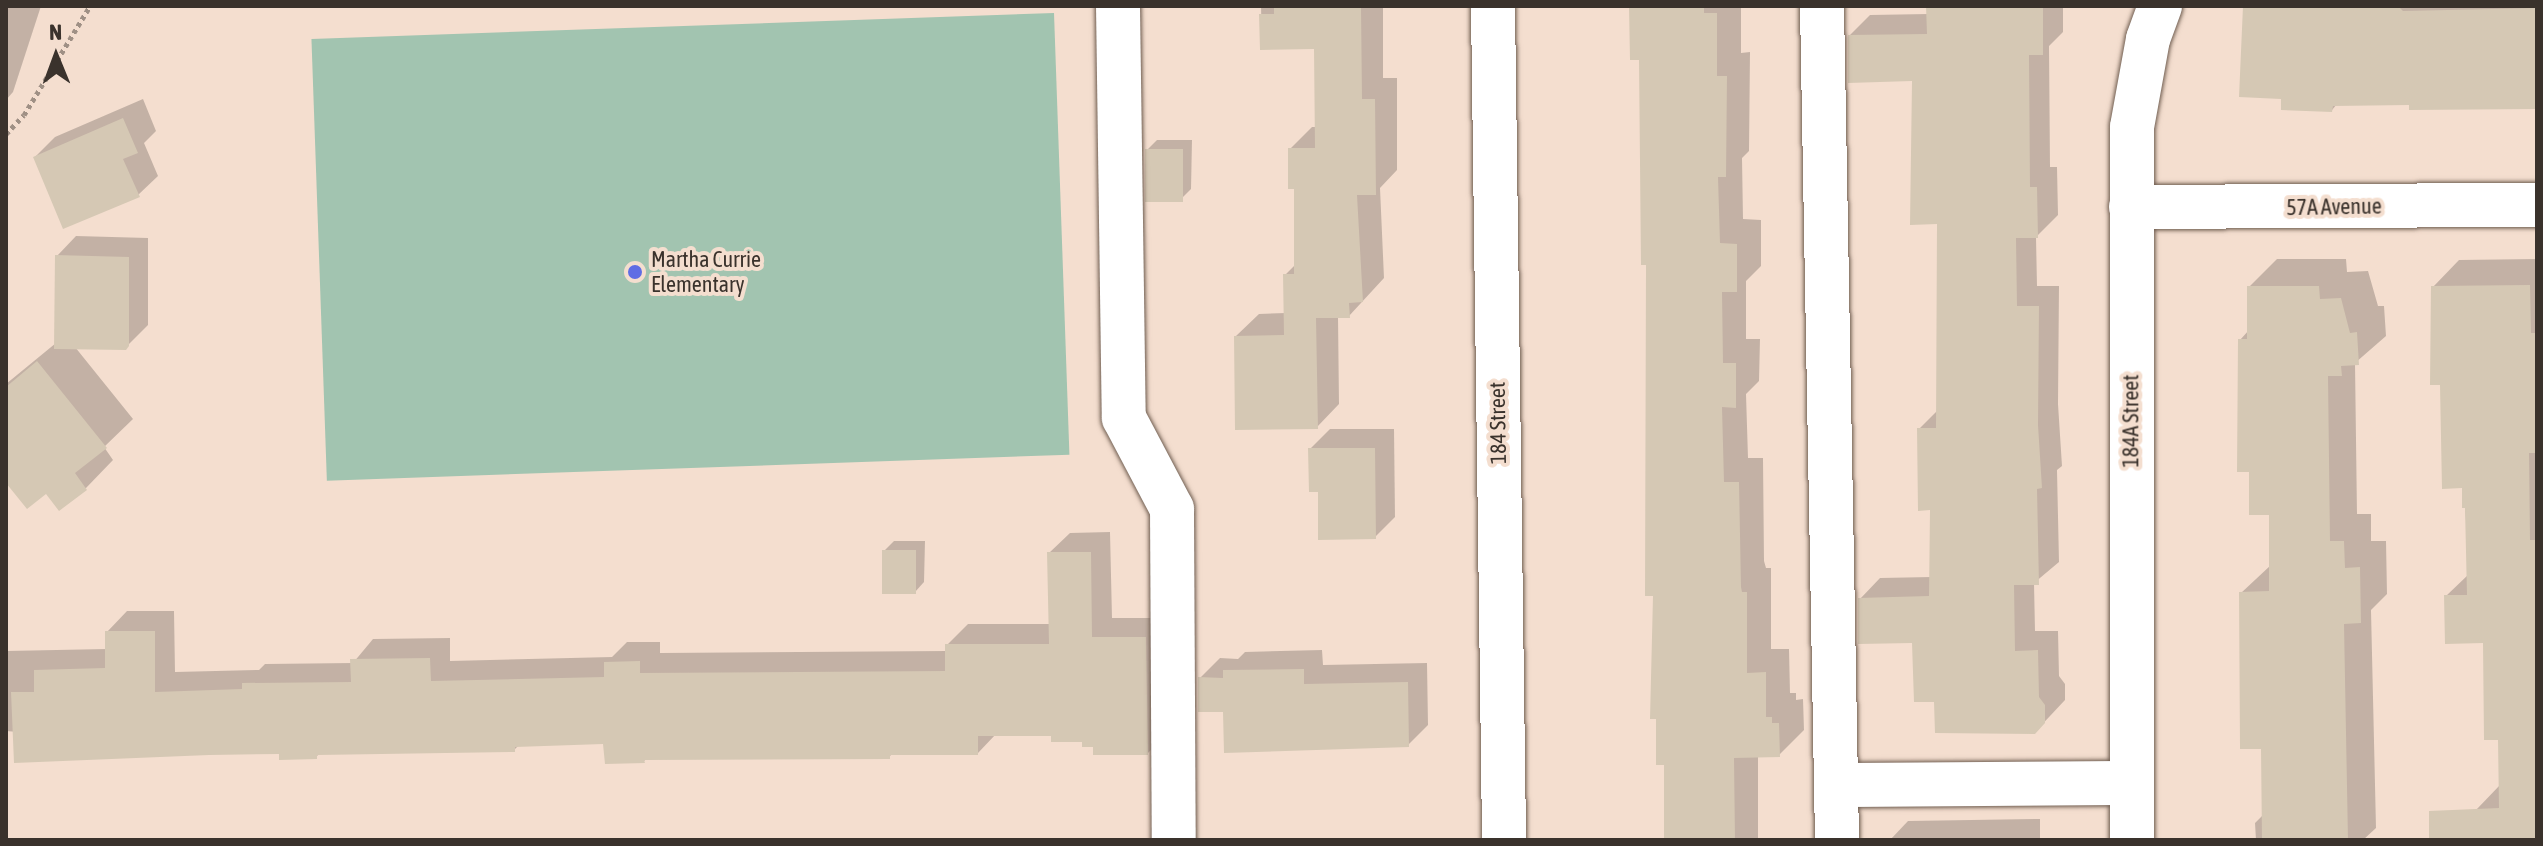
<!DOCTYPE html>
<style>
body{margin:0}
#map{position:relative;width:2543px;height:846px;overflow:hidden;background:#f4decf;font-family:"Asap Condensed",sans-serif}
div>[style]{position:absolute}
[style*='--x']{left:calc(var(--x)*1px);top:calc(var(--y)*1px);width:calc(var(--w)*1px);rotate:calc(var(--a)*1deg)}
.green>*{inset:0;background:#a2c4b0;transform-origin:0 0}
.shadow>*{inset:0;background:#0003}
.building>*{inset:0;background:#d5c8b4;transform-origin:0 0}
.path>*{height:5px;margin-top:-2.5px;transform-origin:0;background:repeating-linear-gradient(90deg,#9f9085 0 4px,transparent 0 8px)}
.roads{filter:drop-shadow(0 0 2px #705e51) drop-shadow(0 0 2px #705e51)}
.minor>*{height:44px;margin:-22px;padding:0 22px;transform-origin:22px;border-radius:22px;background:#fff}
.major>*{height:44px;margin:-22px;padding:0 22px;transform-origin:22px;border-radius:22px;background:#fff}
.dots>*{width:22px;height:22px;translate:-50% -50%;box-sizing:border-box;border:4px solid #f4decf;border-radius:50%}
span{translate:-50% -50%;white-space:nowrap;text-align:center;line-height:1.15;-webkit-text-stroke:8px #f4decf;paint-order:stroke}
.street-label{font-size:22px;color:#3a322c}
.poi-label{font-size:22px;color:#3a322c}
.left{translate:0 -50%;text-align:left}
.frame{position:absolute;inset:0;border:8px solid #3a322c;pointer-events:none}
.north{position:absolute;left:16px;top:16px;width:80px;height:80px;-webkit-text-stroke:6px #f4decf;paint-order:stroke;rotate:359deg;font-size:22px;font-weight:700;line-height:32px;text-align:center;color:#3a322c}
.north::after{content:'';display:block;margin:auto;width:28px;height:36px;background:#3a322c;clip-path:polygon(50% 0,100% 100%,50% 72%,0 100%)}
</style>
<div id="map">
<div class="green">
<i style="left:1054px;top:13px;width:442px;height:743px;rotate:88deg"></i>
</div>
<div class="shadow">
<i style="clip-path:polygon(6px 6px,41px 6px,13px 92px,6px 100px)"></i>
<i style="clip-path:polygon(1261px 6px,1383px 6px,1383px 78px,1397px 78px,1397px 170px,1380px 188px,1384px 278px,1349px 316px,1338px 316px,1339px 404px,1317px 427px,1236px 336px,1259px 314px,1286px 313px,1285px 275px,1296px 264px,1296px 187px,1290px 149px,1312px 127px,1317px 127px,1316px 47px,1262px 48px)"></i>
<i style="clip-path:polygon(1631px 6px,1741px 6px,1741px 53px,1750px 52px,1749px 151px,1742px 158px,1743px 219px,1761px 220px,1761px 266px,1746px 281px,1746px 339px,1760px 339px,1759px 381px,1746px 394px,1748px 458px,1763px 458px,1764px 561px,1766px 568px,1771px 568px,1771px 649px,1789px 649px,1790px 693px,1796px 693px,1796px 700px,1803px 699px,1804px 730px,1779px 755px,1758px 755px,1758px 840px,1666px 840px,1666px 763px,1655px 594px,1641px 58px)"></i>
<i style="clip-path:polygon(1928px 6px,2063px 6px,2063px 32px,2049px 46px,2050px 167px,2057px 167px,2058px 215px,2036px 237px,2037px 286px,2059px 286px,2058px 404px,2062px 466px,2057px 470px,2059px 562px,2034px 583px,2035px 631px,2058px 631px,2059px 676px,2065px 684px,2065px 700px,2035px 732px,1936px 700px,1914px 641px,1860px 599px,1880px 578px,1931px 577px,1932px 508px,1919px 429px,1938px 410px,1939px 222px,1914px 79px,1850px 35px,1870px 15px,1928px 14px)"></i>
<i style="clip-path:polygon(2245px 6px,2537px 6px,2537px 107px,2411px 103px,2337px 104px,2332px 110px,2283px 98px)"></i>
<i style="clip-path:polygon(143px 99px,156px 131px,144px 143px,158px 176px,138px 195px,35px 157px,55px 137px)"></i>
<i style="clip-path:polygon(1157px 140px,1192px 140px,1191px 189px,1181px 199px,1147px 150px)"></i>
<i style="clip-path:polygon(76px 236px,148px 238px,148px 325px,125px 348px,75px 347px,133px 419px,104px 447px,113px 460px,86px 488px,6px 480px,6px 384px,56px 343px,57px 256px)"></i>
<i style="clip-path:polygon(2277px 259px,2346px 259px,2347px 272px,2368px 271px,2378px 306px,2384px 306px,2386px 336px,2355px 363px,2357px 514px,2371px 514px,2371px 541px,2386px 541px,2387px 594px,2371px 610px,2376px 828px,2363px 840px,2256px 840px,2255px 823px,2264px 814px,2263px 747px,2241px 593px,2271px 565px,2271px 513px,2251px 470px,2240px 340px,2249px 330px,2249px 287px)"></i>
<i style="clip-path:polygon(2537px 259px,2537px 840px,2472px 840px,2476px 810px,2500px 785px,2500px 738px,2485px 641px,2446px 596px,2469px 574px,2464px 486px,2442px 383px,2433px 287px,2459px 260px)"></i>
<i style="clip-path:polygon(1330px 429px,1394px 429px,1395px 517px,1375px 537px,1320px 490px,1310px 449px)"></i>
<i style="clip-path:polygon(1110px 532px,1112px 618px,1166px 618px,1168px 732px,1148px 753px,1095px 745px,1053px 734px,996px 734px,978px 753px,893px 753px,889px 757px,647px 758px,644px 761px,605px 742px,519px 745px,514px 750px,320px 753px,316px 757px,6px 731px,6px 651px,107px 649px,107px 632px,127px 611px,174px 611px,175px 672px,259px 670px,265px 664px,353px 663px,373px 639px,450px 638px,450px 661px,612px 657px,627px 642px,660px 642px,660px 653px,947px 651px,947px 645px,968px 624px,1050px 624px,1049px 553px,1070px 533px)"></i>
<i style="clip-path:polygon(894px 541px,925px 541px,924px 582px,915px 592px,884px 551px)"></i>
<i style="clip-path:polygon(1322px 650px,1323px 665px,1427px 663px,1428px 725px,1408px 745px,1225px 710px,1200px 678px,1220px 658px,1238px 659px,1245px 652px)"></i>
<i style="clip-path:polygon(2040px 819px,2040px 840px,1890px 840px,1908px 821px)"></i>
</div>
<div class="building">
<i style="clip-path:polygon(1274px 6px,1361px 6px,1362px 99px,1375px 99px,1376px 195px,1357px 195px,1363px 302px,1349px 303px,1350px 318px,1316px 318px,1318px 429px,1235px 430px,1234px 336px,1284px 335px,1283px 274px,1294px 274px,1294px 189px,1288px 189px,1288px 148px,1315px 148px,1314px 49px,1260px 50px,1259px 14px,1274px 14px)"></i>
<i style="clip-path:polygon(1629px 6px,1704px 6px,1704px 13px,1717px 13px,1717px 76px,1727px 76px,1726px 177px,1718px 177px,1720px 243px,1737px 244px,1737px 292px,1722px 292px,1723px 363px,1736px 363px,1736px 408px,1722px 407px,1724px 482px,1739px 482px,1741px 587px,1742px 592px,1747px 592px,1747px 673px,1766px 672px,1766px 717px,1772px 717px,1772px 723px,1779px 723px,1780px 757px,1734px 758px,1735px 840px,1664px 840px,1664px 765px,1656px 765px,1656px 719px,1650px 719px,1653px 596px,1645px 596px,1646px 265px,1641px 265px,1639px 60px,1630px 60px)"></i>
<i style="clip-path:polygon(1926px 6px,2043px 6px,2043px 55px,2029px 55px,2030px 187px,2037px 187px,2038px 238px,2016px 238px,2017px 306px,2039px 306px,2038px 425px,2042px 488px,2037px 489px,2039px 585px,2014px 585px,2015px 651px,2038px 650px,2039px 697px,2045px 705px,2045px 723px,2035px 734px,1935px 733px,1934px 702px,1914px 702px,1912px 643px,1858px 644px,1858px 598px,1929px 596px,1930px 510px,1918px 511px,1917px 428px,1936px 428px,1937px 224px,1910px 225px,1912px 81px,1848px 83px,1848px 35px,1927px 34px)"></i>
<i style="clip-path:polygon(2243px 6px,2398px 6px,2403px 11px,2537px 8px,2537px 109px,2409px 110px,2409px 105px,2333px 106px,2332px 112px,2281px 110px,2281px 99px,2239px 97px)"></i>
<i style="clip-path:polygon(123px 118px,138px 153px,123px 159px,140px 197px,63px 229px,33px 157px)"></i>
<i style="left:1145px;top:149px;width:38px;height:53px"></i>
<i style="clip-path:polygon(55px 255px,129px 257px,129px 346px,126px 350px,54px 349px)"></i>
<i style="clip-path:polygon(2530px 285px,2531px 333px,2537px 333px,2537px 453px,2529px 453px,2530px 540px,2535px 540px,2537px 546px,2537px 840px,2429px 840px,2429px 811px,2499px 808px,2498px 740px,2484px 740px,2483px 643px,2445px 644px,2444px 595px,2467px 595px,2465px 508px,2462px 508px,2462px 488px,2442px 489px,2440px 385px,2430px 385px,2431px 286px)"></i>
<i style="clip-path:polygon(2247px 286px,2319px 286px,2320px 299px,2341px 298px,2350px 333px,2357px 332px,2359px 365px,2341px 366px,2342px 376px,2328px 376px,2330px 541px,2344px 541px,2345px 568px,2360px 567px,2361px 623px,2344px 624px,2348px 840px,2262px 840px,2261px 749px,2240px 749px,2239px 592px,2269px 591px,2269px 515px,2249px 515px,2249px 472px,2237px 472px,2238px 339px,2247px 339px)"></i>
<i style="clip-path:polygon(37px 361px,107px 448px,75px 473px,87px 490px,59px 511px,46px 494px,27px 509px,6px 483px,6px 387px)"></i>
<i style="clip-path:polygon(1308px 448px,1375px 448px,1376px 539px,1318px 540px,1318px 492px,1309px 492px)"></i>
<i style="left:882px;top:550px;width:34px;height:44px"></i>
<i style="clip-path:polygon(1047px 552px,1091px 552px,1092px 637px,1146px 637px,1148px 755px,1093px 755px,1093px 747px,1082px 747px,1082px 742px,1051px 742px,1051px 736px,978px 736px,978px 755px,890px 755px,890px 759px,644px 760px,645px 763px,605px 764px,603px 744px,515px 747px,515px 752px,317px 755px,317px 759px,279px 760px,279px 754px,209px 755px,14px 763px,11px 692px,34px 692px,34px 670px,105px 668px,105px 631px,155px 631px,155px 692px,242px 689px,242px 683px,351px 682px,350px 659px,430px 658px,431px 681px,604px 677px,604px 662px,640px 661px,640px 673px,945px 671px,945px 644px,1049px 644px)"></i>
<i style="clip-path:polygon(1304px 669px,1304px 684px,1408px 682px,1409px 747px,1224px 753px,1223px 712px,1198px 712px,1198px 677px,1223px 678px,1223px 670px)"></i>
</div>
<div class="path">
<i style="--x:6;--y:134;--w:26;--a:-47"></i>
<i style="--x:24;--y:115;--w:127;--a:-58.8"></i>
</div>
<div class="roads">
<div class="minor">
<i style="--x:1118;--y:6;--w:412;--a:89.2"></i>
<i style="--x:1124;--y:418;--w:103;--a:62.2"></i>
<i style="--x:1172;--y:509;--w:331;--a:89.7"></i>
<i style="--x:1822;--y:6;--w:834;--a:88.97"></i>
<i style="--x:2131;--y:207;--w:406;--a:-0.3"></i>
<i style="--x:1837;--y:785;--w:295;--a:-0.4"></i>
<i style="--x:2132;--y:840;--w:713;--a:-90"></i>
<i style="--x:2132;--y:127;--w:89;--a:-79.7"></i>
<i style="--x:2148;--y:39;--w:35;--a:-70"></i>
</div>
<div class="major">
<i style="--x:1493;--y:6;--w:834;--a:89.24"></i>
</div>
</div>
<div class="dots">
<i style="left:635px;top:272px;background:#5f6de4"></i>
</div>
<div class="street-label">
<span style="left:2334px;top:207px;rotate:-1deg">57A Avenue</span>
<span style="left:2131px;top:421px;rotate:-90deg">184A Street</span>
<span style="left:1498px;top:423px;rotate:-91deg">184 Street</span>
</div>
<div class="poi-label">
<span class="left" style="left:651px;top:272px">Martha Currie<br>Elementary</span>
</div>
<div class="frame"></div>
<div class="north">N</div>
</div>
